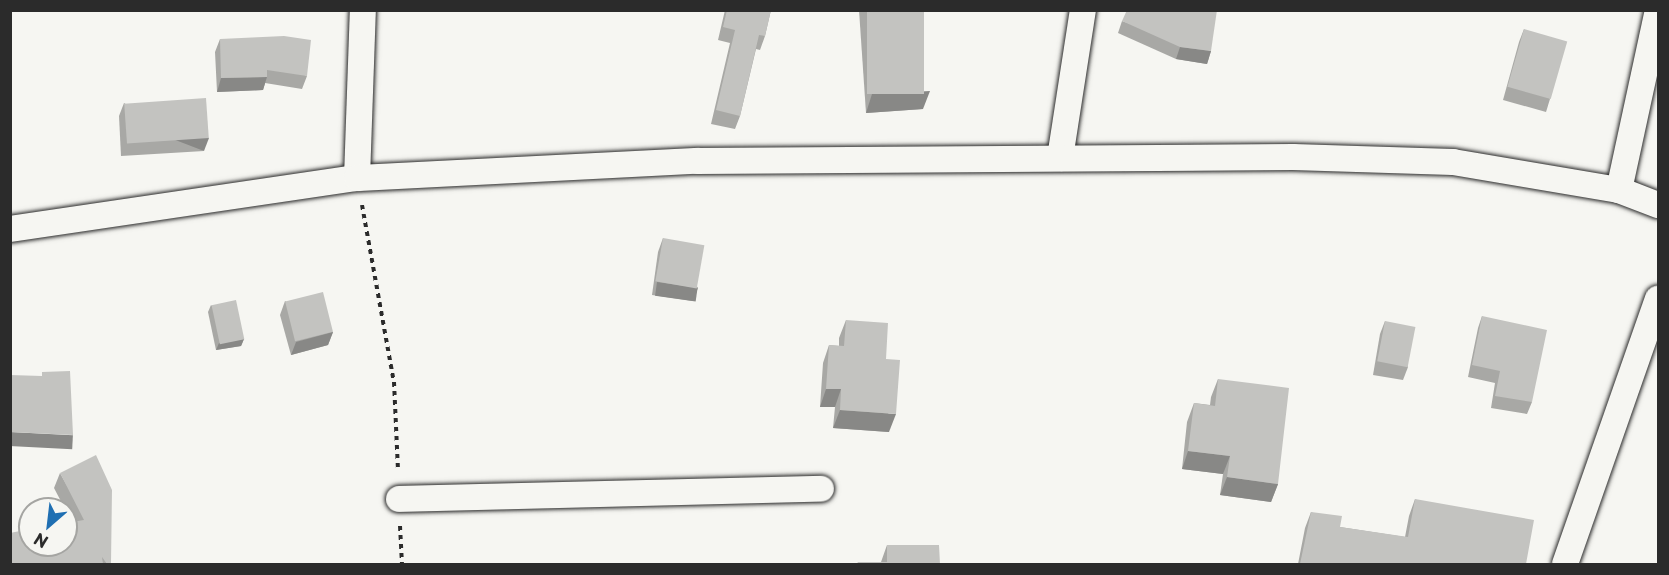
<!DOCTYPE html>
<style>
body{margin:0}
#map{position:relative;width:1669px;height:575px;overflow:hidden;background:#f6f6f2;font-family:"Playpen Sans",sans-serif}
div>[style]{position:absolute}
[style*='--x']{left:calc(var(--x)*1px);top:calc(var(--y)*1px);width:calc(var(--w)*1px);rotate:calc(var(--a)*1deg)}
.path>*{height:4px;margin-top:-2px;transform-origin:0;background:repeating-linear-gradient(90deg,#2b2b2b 0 4.5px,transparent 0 9px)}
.roads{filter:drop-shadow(0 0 2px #2b2b2b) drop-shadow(0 0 2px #2b2b2b)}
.street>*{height:26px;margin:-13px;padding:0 13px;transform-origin:13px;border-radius:13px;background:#f6f6f2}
.wall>*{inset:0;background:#a8a8a5}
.shaded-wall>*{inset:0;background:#888886;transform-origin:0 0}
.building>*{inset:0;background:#c3c3c0;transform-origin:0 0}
span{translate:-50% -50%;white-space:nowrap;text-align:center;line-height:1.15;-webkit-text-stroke:6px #f6f6f2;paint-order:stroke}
.frame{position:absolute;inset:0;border:12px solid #2b2b2b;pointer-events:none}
.north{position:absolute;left:18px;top:497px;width:60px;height:60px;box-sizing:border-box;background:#f6f6f2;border:2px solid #a5a5a2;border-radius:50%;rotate:208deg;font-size:16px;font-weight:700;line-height:24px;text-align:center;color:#2b2b2b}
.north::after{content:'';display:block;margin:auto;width:21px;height:27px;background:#1f6fb2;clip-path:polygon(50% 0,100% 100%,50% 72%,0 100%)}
</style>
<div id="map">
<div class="path">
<i style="--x:362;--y:205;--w:180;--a:79.8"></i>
<i style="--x:394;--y:382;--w:89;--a:87.4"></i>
<i style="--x:400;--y:526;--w:38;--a:87"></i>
</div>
<div class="roads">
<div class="street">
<i style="--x:1060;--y:158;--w:150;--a:-81.2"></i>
<i style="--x:357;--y:178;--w:168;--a:-88"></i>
<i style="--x:1619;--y:190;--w:184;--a:-77.8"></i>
<i style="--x:10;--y:229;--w:351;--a:-8.4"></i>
<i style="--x:357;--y:178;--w:340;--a:-2.9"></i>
<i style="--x:697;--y:161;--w:596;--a:-0.38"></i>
<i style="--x:1293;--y:157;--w:160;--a:1.8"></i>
<i style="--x:1453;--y:162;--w:168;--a:9.6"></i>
<i style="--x:1619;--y:190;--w:42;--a:21"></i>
<i style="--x:399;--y:499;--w:422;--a:-1.4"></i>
<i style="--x:1565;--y:564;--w:281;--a:-70.7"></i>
</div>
</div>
<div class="wall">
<i style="clip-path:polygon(725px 10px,771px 10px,765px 36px,760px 50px,756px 49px,740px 116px,735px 129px,711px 124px,730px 43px,718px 40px)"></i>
<i style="clip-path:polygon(859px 10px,924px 10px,923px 109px,866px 113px)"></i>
<i style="clip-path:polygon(1122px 21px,1211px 51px,1207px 64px,1176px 59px,1118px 33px)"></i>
<i style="clip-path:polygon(1524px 29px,1550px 99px,1546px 112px,1503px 100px,1519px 42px)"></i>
<i style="clip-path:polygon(220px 39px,307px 76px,302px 89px,265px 83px,263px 90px,217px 92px,215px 52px)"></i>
<i style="clip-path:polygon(124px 103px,204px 151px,121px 156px,119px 116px)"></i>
<i style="clip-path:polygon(663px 238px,698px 288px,693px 301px,652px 295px,658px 252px)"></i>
<i style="clip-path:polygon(285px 301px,333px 332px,328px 345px,291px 355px,280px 315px)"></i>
<i style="clip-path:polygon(211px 305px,244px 339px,241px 346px,216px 350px,208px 312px)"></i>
<i style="clip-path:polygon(1482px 316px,1532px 402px,1527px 414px,1491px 408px,1495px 383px,1468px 377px,1478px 328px)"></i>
<i style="clip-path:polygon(846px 320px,886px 359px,889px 432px,833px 428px,835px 407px,820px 407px,823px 363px,829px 345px,839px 346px,839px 338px)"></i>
<i style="clip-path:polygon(1385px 321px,1408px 367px,1403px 380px,1373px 375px,1380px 334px)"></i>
<i style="clip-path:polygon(1218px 379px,1278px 484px,1271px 502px,1220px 495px,1223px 474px,1182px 469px,1187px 422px,1194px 403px,1210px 405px,1211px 397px)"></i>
<i style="clip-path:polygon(60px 473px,111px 564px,10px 564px,72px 522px,66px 509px,65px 509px,54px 488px)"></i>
<i style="clip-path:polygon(1415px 499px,1526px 564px,1298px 564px,1305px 528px,1311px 512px,1340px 527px,1405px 537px,1409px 516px)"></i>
<i style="clip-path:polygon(887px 545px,940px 564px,857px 564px,858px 562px,881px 562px)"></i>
</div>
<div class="shaded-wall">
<i style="clip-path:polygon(1180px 47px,1211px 51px,1207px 64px,1176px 59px)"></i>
<i style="clip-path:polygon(267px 77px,263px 90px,217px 92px,221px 78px)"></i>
<i style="clip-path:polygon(930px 91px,923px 109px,866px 113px,872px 94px)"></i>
<i style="left:209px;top:138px;width:14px;height:83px;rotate:111deg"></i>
<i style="left:657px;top:282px;width:41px;height:14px;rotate:8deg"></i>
<i style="clip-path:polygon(333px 332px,328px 345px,291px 355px,296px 342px)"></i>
<i style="clip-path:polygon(244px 339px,241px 346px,216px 350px,219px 343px)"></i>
<i style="clip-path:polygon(826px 389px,841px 389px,835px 407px,820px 407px)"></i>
<i style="clip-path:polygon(840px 410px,896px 414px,889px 432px,833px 428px)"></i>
<i style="left:10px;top:432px;width:63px;height:14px;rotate:3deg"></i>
<i style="clip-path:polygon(1188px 451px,1230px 456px,1223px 474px,1182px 469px)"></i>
<i style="clip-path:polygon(1227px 477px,1278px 484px,1271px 502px,1220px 495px)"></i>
</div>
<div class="building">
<i style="clip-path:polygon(727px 10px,771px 10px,765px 36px,759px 35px,740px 116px,716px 110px,735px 30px,723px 27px)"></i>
<i style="left:867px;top:10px;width:57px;height:84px"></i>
<i style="clip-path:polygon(1127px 10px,1217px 10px,1211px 51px,1180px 47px,1122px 21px)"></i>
<i style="left:1524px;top:29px;width:45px;height:60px;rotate:16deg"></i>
<i style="clip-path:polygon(284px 36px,311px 40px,307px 76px,267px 70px,267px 77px,221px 78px,220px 39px)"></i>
<i style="left:206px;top:98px;width:40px;height:82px;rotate:86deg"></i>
<i style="left:663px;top:238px;width:42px;height:44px;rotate:10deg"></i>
<i style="left:323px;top:292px;width:41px;height:39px;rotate:76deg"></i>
<i style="left:236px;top:300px;width:40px;height:25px;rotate:78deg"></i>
<i style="clip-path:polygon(1482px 316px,1547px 330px,1532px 402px,1495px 396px,1500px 371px,1472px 365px)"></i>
<i style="clip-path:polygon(846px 320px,888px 323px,886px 359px,900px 360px,896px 414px,840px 410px,841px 389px,826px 389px,829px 345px,844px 346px)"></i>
<i style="left:1385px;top:321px;width:31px;height:41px;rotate:11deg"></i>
<i style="clip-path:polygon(70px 371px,73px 435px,10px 432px,10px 375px,42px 376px,42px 372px)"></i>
<i style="clip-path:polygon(1218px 379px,1289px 388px,1278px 484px,1227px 477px,1230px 456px,1188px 451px,1194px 403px,1215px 406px)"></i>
<i style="clip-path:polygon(96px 455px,112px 490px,111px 564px,107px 564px,102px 557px,103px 564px,10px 564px,10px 533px,30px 529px,30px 545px,66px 545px,66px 523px,84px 520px,60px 473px)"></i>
<i style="clip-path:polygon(1415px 499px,1534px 520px,1526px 564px,1519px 564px,1508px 563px,1507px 564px,1300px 564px,1311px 512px,1342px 516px,1340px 527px,1408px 537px)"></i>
<i style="clip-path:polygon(887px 545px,939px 545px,940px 564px,858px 564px,858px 562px,887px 562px)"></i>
</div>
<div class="frame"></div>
<div class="north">N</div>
</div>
